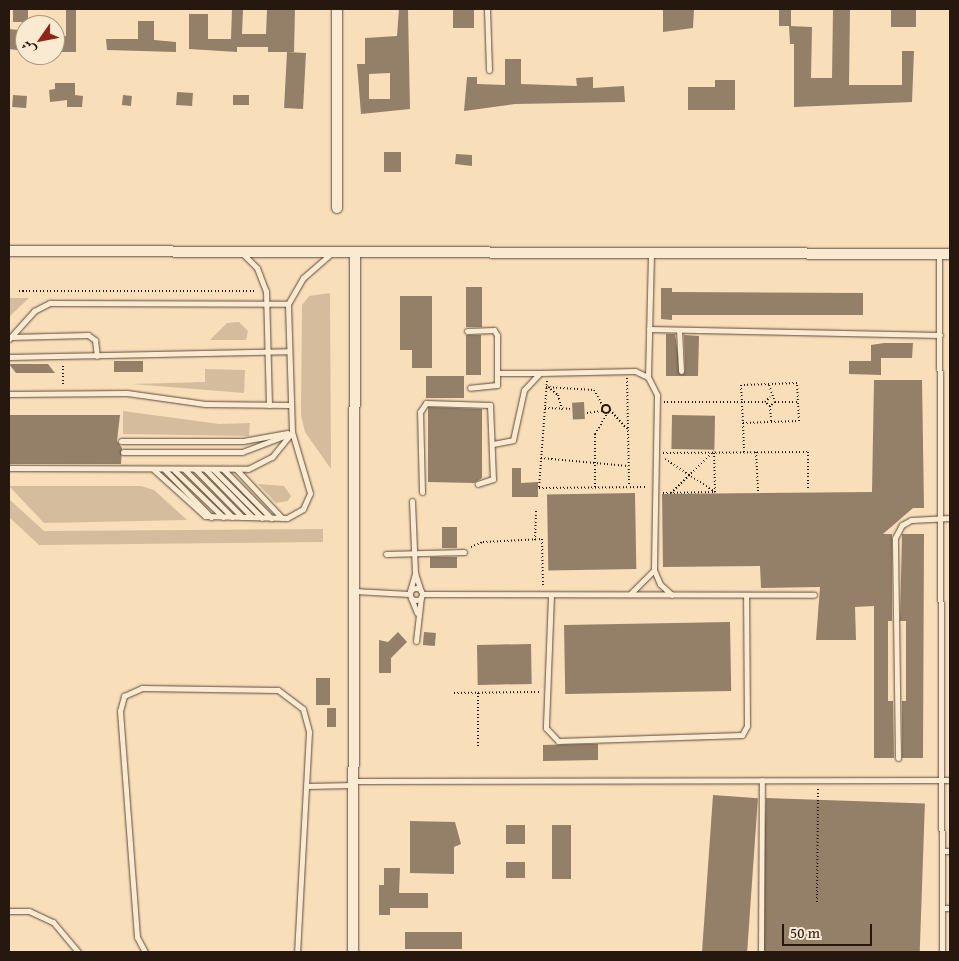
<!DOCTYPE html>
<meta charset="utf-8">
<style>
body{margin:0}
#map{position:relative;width:959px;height:961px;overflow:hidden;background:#f9deba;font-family:"Gentium Book Plus",Amiri,serif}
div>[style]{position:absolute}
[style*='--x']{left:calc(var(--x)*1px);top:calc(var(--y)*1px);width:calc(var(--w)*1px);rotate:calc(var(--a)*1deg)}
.green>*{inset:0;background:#d5bc9d}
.building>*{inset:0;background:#947f68;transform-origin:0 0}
.path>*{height:2px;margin-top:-1px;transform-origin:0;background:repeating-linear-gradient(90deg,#26180f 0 1px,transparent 0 3.5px)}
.path>.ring{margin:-1px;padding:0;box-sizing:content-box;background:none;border:2px solid #26180f;border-radius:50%}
.roads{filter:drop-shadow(0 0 1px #5b4a3a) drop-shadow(0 0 1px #5b4a3a)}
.service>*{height:5px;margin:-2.5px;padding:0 2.5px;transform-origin:2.5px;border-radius:2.5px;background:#fbead2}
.service>.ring{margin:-2.5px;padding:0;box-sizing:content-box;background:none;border:5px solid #fbead2;border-radius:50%}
.minor>*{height:10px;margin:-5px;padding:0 5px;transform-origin:5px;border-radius:5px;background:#fbead2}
span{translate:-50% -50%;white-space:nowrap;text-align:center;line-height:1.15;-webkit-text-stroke:4px #fbead2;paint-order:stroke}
.frame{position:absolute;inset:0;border:10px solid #26180f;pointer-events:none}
.north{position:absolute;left:15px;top:15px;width:50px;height:50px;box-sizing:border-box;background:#fbead2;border:1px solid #a69684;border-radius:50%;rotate:237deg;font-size:14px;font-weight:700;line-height:20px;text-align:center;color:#26180f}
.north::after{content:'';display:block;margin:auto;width:18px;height:22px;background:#8f2418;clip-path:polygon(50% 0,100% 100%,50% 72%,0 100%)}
.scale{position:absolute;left:782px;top:924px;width:90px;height:22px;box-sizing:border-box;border:2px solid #26180f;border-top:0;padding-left:6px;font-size:15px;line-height:18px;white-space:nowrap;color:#26180f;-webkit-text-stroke:4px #fbead2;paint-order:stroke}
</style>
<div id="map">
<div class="green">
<i style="clip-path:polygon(330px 293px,331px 469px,305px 432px,301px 415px,302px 305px,309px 296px)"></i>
<i style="clip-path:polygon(9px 298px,29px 298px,9px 317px)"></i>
<i style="clip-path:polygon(239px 322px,248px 331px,246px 340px,210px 340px,227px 323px)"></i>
<i style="clip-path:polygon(205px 369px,245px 370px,244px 393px,132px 384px,205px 382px)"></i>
<i style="clip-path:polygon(123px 411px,219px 424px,250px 423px,249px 436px,123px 434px)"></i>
<i style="clip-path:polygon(258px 484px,284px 486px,291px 496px,288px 501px,276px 503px)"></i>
<i style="clip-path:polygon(9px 486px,141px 486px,154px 490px,187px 520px,44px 523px)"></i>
<i style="clip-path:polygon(9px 499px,44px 531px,323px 529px,323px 542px,39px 545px,9px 517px)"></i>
</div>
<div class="building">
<i style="left:13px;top:9px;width:15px;height:13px"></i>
<i style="clip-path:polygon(66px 9px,76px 9px,76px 52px,55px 52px,55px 37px,66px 36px)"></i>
<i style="clip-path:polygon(232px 9px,243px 9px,242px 34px,266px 34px,267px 9px,295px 9px,294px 52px,268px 52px,268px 47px,237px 47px,237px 52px,189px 49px,189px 14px,208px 14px,208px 39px,231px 39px)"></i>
<i style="clip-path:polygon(evenodd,399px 9px,408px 9px,410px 109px,361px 114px,357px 64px,365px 64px,365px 38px,397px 36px,399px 9px,390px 73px,390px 99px,369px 99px,369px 74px,390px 73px)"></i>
<i style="left:453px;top:9px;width:21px;height:19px"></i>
<i style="clip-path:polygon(663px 9px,694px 9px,693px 28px,663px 32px)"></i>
<i style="left:779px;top:9px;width:12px;height:17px"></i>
<i style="clip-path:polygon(833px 9px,850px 9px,849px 85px,902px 85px,902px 51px,914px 51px,912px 102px,794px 107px,794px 44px,790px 44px,789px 26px,812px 27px,811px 78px,832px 78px)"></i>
<i style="left:891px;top:9px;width:25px;height:18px"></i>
<i style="clip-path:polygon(138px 21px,154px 21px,154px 40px,176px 42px,176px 52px,107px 50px,106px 39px,138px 39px)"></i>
<i style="clip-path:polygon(9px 29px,19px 30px,17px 50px,9px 49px)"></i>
<i style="left:287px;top:52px;width:19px;height:56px;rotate:3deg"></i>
<i style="clip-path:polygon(505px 59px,521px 59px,521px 84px,577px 86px,576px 78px,593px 77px,593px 88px,624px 86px,625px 102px,515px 104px,464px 111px,467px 77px,477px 77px,477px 84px,505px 85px)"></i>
<i style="clip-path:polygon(715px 80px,735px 80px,735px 110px,688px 110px,688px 87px,715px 87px)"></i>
<i style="clip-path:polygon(55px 83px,75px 83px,75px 95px,83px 96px,82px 107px,67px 107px,67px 100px,50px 102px,49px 90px,55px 89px)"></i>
<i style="left:177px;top:92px;width:16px;height:13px;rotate:4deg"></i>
<i style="left:13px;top:95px;width:14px;height:12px;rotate:4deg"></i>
<i style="left:123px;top:95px;width:9px;height:10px;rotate:6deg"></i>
<i style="left:233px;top:95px;width:16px;height:10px"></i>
<i style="left:384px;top:152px;width:17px;height:20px"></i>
<i style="clip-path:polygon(456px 154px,472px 155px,472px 166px,455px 164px)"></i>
<i style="left:466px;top:287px;width:16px;height:40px"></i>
<i style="clip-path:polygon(661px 288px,672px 288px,672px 292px,863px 293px,863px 315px,672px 315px,672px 320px,661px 319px)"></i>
<i style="clip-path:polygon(400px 296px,432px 296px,432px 368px,412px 368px,412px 350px,400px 350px)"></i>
<i style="clip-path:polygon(666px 334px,675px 334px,681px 375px,685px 371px,684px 335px,699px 336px,698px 376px,666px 376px)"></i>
<i style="left:466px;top:335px;width:15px;height:40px"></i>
<i style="clip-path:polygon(884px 343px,913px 343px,912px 358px,881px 358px,881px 375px,849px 374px,849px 361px,871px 361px,871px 345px)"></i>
<i style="left:143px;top:361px;width:11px;height:29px;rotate:90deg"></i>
<i style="clip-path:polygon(9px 364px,48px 364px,55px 373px,16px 373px)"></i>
<i style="left:426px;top:376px;width:38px;height:22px"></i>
<i style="clip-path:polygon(874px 380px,922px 380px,924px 508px,913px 508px,883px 534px,892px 534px,892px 621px,888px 621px,888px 701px,893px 701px,894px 758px,874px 758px,874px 606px,855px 607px,856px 640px,816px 640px,820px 587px,761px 588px,760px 566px,663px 567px,662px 494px,872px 492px)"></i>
<i style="left:584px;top:402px;width:17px;height:12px;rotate:87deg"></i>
<i style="clip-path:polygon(428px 407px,482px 409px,482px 478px,474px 483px,428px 482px)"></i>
<i style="clip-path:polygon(9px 415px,120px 415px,117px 441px,122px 448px,121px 464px,9px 464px)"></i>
<i style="left:672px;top:415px;width:43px;height:34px;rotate:1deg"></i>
<i style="clip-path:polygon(512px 468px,521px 468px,521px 483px,538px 482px,538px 497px,512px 497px)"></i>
<i style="left:635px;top:493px;width:76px;height:88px;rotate:89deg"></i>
<i style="left:442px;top:527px;width:15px;height:21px"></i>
<i style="clip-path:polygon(902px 534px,924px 534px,923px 758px,902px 758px,902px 701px,906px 701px,906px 621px,900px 621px)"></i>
<i style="left:430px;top:557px;width:27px;height:11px"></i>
<i style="left:730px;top:622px;width:69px;height:166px;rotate:89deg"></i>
<i style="clip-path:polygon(398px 632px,407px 642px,391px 658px,391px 673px,379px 673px,379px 640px,388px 642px)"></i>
<i style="left:424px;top:632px;width:12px;height:13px;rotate:5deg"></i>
<i style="left:531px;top:644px;width:40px;height:54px;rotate:89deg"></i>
<i style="left:316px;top:678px;width:14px;height:27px"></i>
<i style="left:327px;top:708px;width:9px;height:19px"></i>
<i style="clip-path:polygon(587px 744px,598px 744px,598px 760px,543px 761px,543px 745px)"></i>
<i style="left:713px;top:795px;width:45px;height:157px;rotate:4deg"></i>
<i style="left:766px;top:798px;width:159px;height:154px;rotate:2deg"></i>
<i style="clip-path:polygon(410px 821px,455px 822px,461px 844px,454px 847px,454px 874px,410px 873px)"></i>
<i style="left:525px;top:825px;width:19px;height:19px;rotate:90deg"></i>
<i style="left:552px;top:825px;width:19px;height:54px"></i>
<i style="left:506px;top:862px;width:19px;height:16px"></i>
<i style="clip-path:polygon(384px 868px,400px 868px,399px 893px,428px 893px,428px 908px,390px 908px,390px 915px,379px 915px,379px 885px,384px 885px)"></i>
<i style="left:405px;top:932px;width:57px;height:17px"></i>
</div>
<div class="path">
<i style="--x:19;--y:291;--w:238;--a:0"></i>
<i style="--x:627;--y:378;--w:108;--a:88.9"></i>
<i style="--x:547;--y:381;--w:107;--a:94.3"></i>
<i style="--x:539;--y:488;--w:108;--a:-0.5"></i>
<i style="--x:63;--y:384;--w:20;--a:-90"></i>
<i style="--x:769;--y:385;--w:18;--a:71"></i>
<i style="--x:775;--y:402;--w:6;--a:141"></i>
<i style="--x:770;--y:406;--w:6;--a:-141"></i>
<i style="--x:765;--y:402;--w:7;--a:-45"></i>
<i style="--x:546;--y:387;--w:48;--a:3.6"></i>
<i style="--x:594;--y:390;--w:18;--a:61"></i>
<i style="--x:548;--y:387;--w:13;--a:39"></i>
<i style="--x:558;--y:395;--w:15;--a:74"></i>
<i style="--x:664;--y:402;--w:101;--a:0"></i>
<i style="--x:775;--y:402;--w:22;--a:0"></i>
<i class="ring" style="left:602px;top:405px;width:6px;height:6px"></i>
<i style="--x:770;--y:406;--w:15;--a:86"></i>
<i style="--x:545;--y:408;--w:25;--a:2"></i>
<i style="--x:610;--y:410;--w:27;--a:48"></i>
<i style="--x:587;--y:413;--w:15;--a:-8"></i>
<i style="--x:743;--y:423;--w:56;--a:-2"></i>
<i style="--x:799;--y:421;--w:38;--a:-93"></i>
<i style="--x:797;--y:383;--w:56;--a:178"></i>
<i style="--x:741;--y:385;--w:38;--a:87"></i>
<i style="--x:743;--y:423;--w:29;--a:88"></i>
<i style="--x:756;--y:452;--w:39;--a:87"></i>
<i style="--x:663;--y:453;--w:145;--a:-0.4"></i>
<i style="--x:808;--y:452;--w:38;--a:90"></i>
<i style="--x:541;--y:458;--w:87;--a:5.3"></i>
<i style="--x:665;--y:459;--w:60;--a:33.4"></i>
<i style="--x:595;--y:487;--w:53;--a:-90"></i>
<i style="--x:595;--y:434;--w:26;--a:-59"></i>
<i style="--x:663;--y:493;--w:52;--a:-1.1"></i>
<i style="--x:715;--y:492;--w:40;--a:-91.4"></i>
<i style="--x:671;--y:493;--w:60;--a:-44.3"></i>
<i style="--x:535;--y:540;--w:30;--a:-88"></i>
<i style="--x:471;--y:547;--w:13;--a:-23"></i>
<i style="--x:483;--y:542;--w:59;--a:-2.9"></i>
<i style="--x:542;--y:539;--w:46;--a:88.8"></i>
<i style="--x:454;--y:693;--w:85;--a:-0.7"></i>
<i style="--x:478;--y:693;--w:55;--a:90"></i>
<i style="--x:817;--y:902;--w:114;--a:-89.5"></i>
</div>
<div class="roads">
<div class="service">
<i style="--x:487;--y:9;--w:61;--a:88.1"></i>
<i style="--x:242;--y:253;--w:21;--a:45"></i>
<i style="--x:257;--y:268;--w:25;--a:69"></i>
<i style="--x:266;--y:291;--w:114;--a:88.5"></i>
<i style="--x:939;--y:254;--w:698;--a:89.75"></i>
<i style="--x:649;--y:329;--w:291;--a:1.2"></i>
<i style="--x:679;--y:330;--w:41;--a:87.2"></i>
<i style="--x:467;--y:331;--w:27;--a:-2"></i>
<i style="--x:494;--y:330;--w:6;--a:59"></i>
<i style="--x:497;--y:335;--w:50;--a:90"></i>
<i style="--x:497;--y:385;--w:27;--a:174"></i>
<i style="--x:10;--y:337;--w:78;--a:-1.5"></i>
<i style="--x:88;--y:335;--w:9;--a:36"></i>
<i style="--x:95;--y:340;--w:16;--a:83"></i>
<i style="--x:9;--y:339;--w:38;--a:-48"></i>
<i style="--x:34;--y:311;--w:18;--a:-27"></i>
<i style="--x:50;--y:303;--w:238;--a:0.2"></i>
<i style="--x:9;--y:357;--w:279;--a:-1.2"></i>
<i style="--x:498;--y:373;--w:42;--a:0"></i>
<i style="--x:648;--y:377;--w:123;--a:-88.6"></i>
<i style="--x:9;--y:394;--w:118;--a:-0.5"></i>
<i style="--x:127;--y:393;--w:79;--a:8"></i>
<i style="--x:205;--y:404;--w:85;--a:0.7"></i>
<i style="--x:121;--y:441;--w:122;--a:0"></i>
<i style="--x:243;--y:441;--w:45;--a:-10.3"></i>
<i style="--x:493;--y:444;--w:20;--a:-11"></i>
<i style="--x:513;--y:440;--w:51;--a:-77.6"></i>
<i style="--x:524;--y:390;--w:23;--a:-47"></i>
<i style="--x:540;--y:373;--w:95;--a:-1.2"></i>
<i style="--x:635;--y:371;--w:14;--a:25"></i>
<i style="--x:648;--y:377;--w:20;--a:63"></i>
<i style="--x:657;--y:395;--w:175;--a:91"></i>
<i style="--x:654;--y:570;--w:15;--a:67"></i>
<i style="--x:660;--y:584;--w:16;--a:43"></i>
<i style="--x:123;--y:452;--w:119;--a:0"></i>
<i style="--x:242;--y:452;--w:48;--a:-20.7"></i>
<i style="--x:9;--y:468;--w:239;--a:0.2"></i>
<i style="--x:248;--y:469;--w:27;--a:-27"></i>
<i style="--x:272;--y:457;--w:32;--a:-51"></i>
<i style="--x:184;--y:469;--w:68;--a:45"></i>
<i style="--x:195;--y:469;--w:67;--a:45.6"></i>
<i style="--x:205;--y:469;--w:67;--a:45.6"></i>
<i style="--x:213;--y:469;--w:69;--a:45"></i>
<i style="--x:223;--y:469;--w:69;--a:45.6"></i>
<i style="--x:236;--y:469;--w:67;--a:46.8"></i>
<i style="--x:154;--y:470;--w:69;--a:42"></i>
<i style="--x:205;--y:516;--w:82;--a:1.4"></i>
<i style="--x:287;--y:518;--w:18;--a:-29"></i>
<i style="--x:303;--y:509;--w:17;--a:-66"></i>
<i style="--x:310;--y:493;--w:64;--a:-106.4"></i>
<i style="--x:292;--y:432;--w:128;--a:-91.8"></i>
<i style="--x:288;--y:304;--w:30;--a:-60"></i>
<i style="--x:303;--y:278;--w:37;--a:-41"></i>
<i style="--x:165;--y:470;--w:66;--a:45.6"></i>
<i style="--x:174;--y:470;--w:68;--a:43.8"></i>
<i style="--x:422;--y:492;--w:80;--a:-91.4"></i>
<i style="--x:420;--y:412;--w:11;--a:-56"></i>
<i style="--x:426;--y:403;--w:64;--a:1.8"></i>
<i style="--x:490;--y:405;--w:74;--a:87.7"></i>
<i style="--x:493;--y:479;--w:16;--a:162"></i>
<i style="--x:386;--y:554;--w:78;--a:-1.5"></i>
<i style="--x:415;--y:573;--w:19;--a:72"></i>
<i class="ring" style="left:410px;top:588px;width:7px;height:7px"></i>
<i style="--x:354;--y:591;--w:55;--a:3.1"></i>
<i style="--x:410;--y:591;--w:19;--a:-74"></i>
<i style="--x:415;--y:573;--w:72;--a:-92.4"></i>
<i style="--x:422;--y:594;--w:392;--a:0.1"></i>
<i style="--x:630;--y:594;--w:34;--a:-45"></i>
<i style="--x:551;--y:595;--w:133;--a:92.2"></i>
<i style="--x:546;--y:728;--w:18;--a:47"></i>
<i style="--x:558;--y:741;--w:184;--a:-1.9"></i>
<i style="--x:742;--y:735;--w:10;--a:-61"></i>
<i style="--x:747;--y:726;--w:131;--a:-90.4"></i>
<i style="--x:411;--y:598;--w:16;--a:68"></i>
<i style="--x:416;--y:641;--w:44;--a:-83.5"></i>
<i style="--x:898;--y:758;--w:220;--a:-90.8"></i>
<i style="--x:895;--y:538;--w:15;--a:-62"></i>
<i style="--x:902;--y:525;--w:10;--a:-29"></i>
<i style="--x:911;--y:520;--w:39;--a:-3"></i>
<i style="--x:354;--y:781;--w:596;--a:-0.1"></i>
<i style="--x:307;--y:786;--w:46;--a:-1.2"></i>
<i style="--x:942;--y:851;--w:8;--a:0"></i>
<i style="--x:942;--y:908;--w:8;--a:0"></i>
<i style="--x:9;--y:911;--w:20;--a:0"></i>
<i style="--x:29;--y:911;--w:26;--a:25"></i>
<i style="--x:53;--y:922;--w:39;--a:50"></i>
<i style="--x:145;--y:952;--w:17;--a:-118"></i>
<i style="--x:137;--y:937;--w:227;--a:-94.3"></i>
<i style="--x:120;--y:711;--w:16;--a:-75"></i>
<i style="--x:124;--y:696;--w:20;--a:-24"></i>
<i style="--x:142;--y:688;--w:136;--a:0.8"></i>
<i style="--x:278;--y:690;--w:31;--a:37"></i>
<i style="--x:303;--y:709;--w:24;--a:75"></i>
<i style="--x:309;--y:732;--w:220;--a:93.1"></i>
<i style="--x:761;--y:952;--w:172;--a:-89.7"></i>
</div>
<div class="minor">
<i style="--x:337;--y:9;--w:199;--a:90"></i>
<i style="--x:9;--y:251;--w:941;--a:0.18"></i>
<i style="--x:353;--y:952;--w:699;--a:-89.84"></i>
</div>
</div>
<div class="frame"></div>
<div class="north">ش</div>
<div class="scale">50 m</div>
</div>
